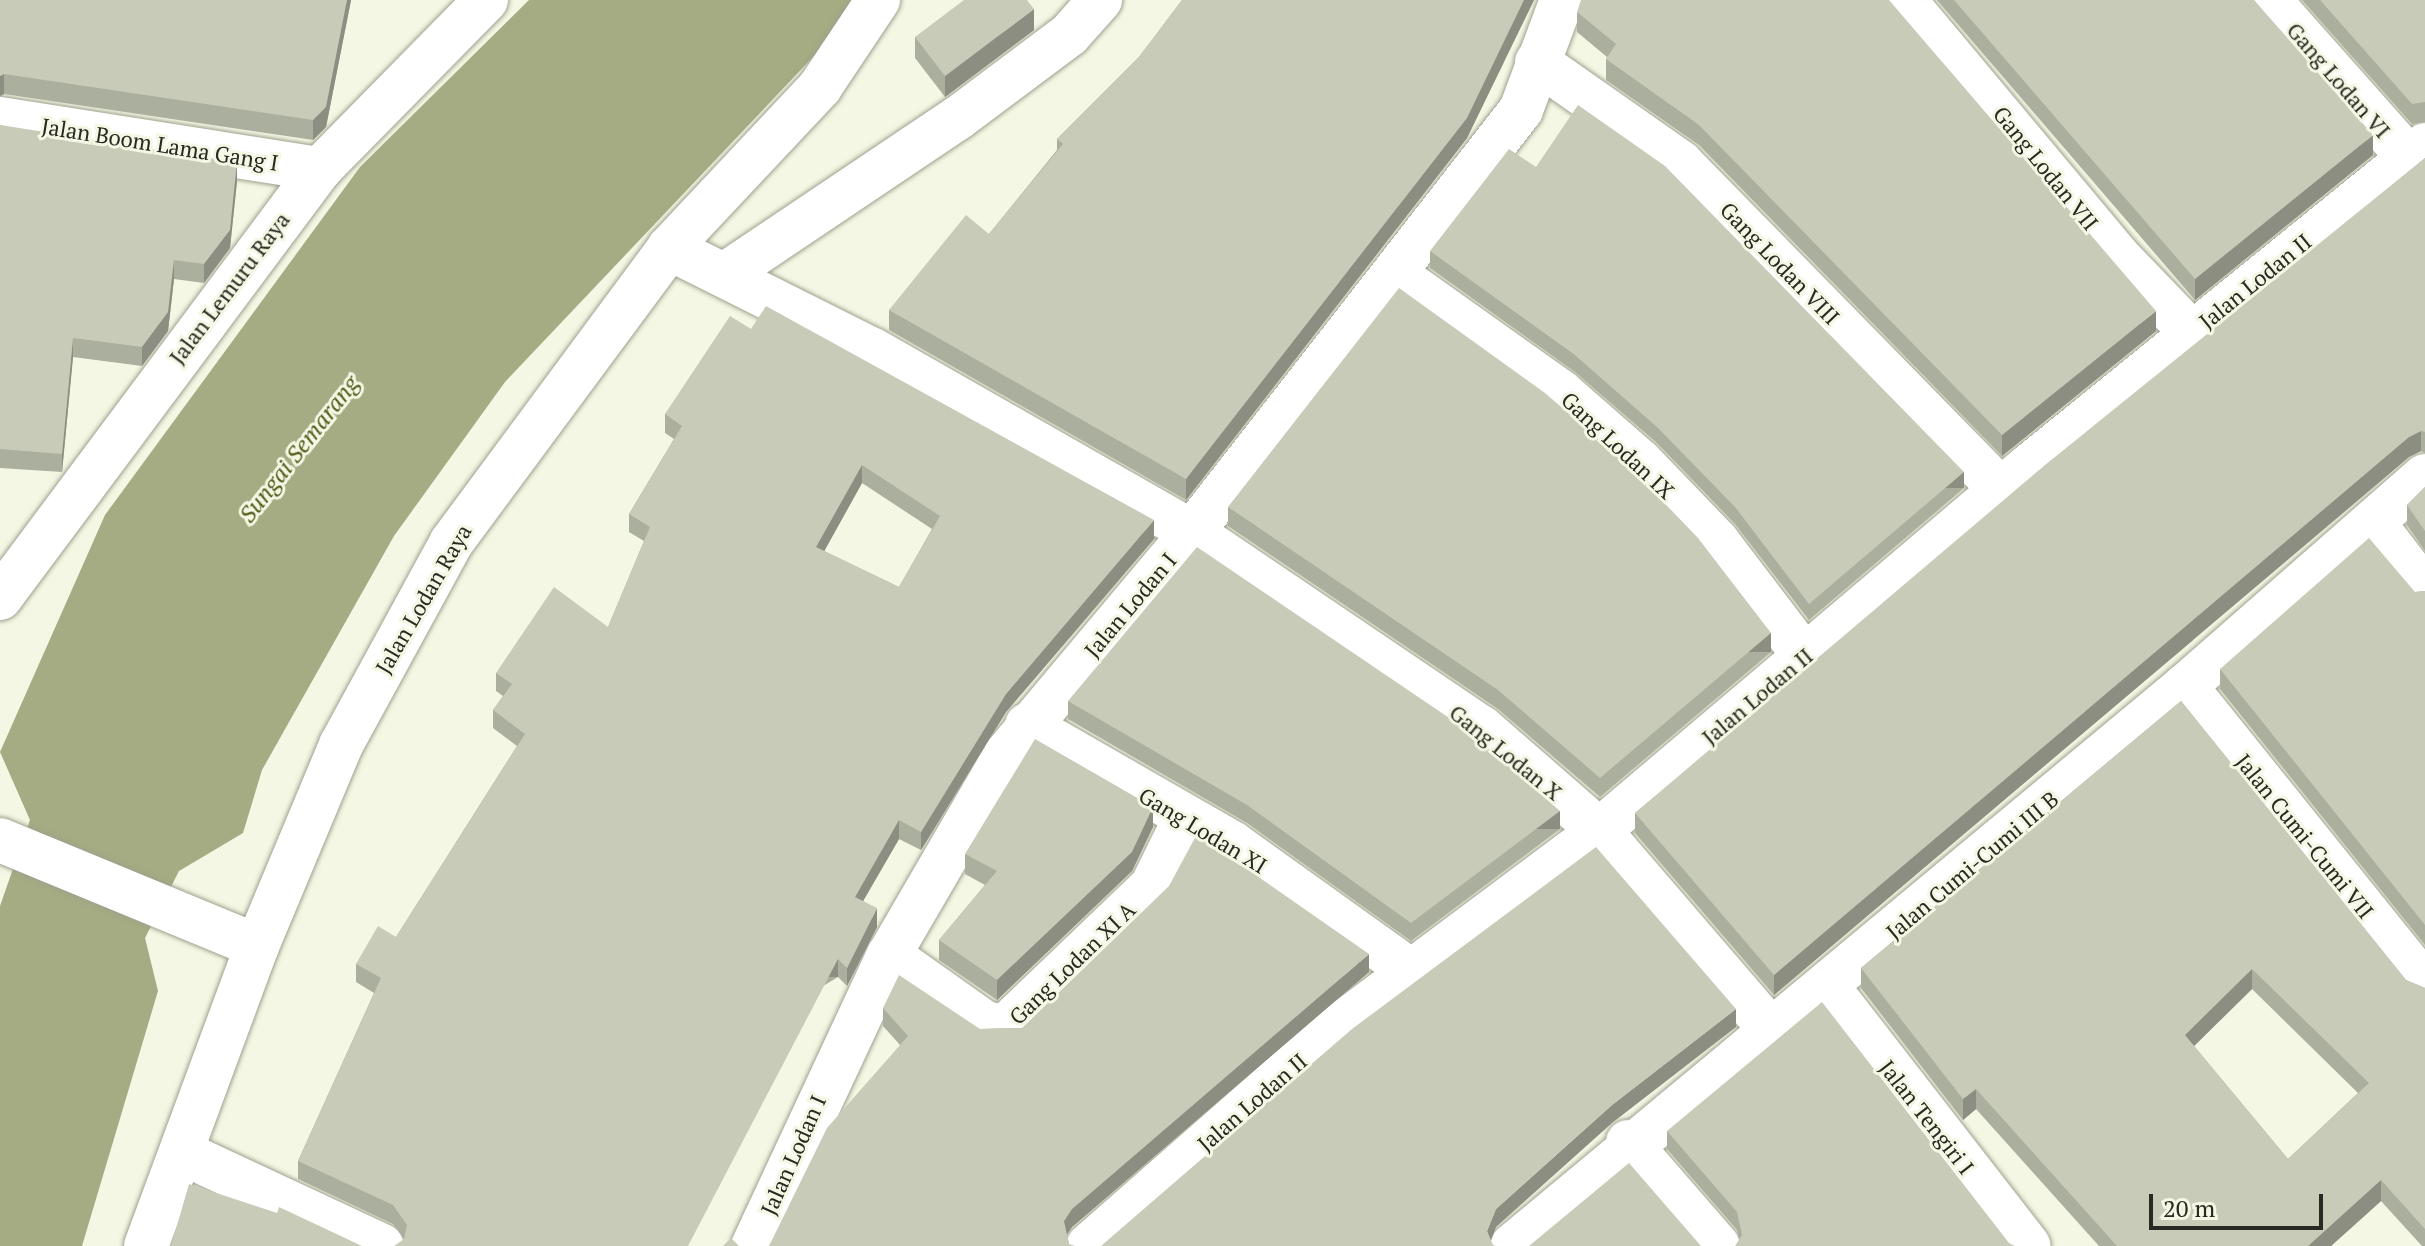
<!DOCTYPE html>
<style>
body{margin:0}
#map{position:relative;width:2425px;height:1246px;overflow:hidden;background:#f4f7e3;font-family:"PT Serif",serif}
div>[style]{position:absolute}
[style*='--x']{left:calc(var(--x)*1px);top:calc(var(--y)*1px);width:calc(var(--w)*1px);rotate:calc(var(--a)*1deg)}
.water>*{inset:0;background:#a5ab83}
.roads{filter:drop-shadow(0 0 2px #9da18e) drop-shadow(0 0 2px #9da18e)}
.street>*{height:44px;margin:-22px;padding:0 22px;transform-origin:22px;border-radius:22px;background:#fff}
.wall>*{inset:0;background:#abaf9d}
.shaded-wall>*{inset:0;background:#8b8e80;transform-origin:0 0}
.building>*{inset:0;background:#c7cbb7}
span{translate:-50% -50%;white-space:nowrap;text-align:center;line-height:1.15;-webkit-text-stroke:6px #f4f7e3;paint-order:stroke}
.street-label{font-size:22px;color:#282922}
.water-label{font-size:24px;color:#555c1d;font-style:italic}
.scale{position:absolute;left:2149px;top:1194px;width:174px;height:36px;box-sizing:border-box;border:4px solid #282922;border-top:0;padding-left:10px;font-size:24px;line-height:28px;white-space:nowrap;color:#282922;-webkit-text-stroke:6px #f4f7e3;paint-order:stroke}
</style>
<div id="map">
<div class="water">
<i style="clip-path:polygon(529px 0,867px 0,505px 382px,394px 536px,262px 770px,243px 833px,179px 871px,145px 938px,158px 991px,82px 1246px,0 1246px,0 906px,30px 820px,0 752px,105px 515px,360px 167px)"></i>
</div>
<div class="roads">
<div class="street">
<i style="--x:1904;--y:0;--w:332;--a:50.1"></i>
<i style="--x:2117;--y:255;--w:108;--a:46.1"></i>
<i style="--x:2269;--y:0;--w:213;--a:48.4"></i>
<i style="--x:1537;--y:62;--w:176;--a:35"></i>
<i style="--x:1681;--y:163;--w:458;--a:45.6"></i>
<i style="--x:0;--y:119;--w:324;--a:8.9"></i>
<i style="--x:669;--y:248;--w:228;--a:26.6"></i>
<i style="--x:873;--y:350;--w:367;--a:29.7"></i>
<i style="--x:1192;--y:532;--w:350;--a:34.1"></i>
<i style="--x:1482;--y:728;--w:155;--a:41.1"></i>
<i style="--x:1599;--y:830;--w:262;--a:49.3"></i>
<i style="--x:1395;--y:274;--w:204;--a:35.4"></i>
<i style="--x:1561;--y:392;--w:106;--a:41.2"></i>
<i style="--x:1641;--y:462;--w:110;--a:46.1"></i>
<i style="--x:1717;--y:541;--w:143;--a:52.7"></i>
<i style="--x:724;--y:275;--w:282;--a:-33.9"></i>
<i style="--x:958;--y:118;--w:139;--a:-36.8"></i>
<i style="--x:1069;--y:35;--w:47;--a:-48.5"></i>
<i style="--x:2373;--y:522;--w:86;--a:52.6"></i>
<i style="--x:0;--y:598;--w:535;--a:-53.28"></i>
<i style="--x:320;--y:169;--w:237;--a:-45.5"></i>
<i style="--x:2185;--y:686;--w:383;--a:51.2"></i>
<i style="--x:1027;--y:725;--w:237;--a:29.9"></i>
<i style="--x:1232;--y:843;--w:221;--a:35.6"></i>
<i style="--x:0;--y:840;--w:278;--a:22.4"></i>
<i style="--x:889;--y:955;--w:118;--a:35.3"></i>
<i style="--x:985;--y:1023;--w:20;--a:11"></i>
<i style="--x:1005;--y:1027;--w:204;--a:-43.8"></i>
<i style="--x:1152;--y:886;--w:75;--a:-63.8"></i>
<i style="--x:1827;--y:986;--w:329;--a:52.2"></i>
<i style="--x:1628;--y:1142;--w:138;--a:49.1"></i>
<i style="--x:185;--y:1154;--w:217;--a:25"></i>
<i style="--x:146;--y:1246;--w:320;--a:-69.7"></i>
<i style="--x:257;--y:946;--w:218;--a:-67.3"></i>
<i style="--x:341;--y:745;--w:230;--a:-61.4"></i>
<i style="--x:451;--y:543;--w:367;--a:-53.5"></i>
<i style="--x:669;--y:248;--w:221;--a:-46.8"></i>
<i style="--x:820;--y:87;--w:105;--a:-56.3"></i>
<i style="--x:753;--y:1246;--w:321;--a:-65"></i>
<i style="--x:889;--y:955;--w:233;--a:-59.8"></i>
<i style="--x:1006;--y:754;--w:290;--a:-50"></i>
<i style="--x:1192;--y:532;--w:535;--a:-52.06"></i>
<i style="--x:1521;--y:110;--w:117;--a:-69.6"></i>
<i style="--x:1088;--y:1246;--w:330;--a:-41.3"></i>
<i style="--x:1336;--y:1028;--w:316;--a:-36.8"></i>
<i style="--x:1589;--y:839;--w:577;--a:-40.29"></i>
<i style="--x:2029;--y:466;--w:510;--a:-39.03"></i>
<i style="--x:1512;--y:1246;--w:876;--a:-39.76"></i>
<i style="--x:2185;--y:686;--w:319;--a:-41.2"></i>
</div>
</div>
<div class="wall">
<i style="clip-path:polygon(0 0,351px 0,326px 127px,313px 140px,4px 94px,0 96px)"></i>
<i style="clip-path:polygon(1182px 0,1534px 0,1467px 138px,1186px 500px,889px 330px,889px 310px,989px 234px,1057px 150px,1057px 139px,1139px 57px)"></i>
<i style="clip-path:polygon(1937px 0,2254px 0,2373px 155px,2195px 300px)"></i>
<i style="clip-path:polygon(2302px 0,2425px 0,2425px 122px,2412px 124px)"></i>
<i style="clip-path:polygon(1577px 12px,2156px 331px,2002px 456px,1699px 145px,1606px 80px,1606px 59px,1607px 57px,1577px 32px)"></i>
<i style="clip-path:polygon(1034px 30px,945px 97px,915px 58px,915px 37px)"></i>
<i style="clip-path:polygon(0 125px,237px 181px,230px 248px,204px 283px,174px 279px,168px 331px,142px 366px,73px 357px,62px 472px,0 468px)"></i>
<i style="clip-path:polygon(2425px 158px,2425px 453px,2421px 451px,2409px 457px,1774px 995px,1635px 833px,1635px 813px)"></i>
<i style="clip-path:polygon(1430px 251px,1964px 488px,1809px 620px,1735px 524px,1657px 443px,1575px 372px,1430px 268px)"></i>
<i style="clip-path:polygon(evenodd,751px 329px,1154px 539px,1006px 712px,921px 850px,899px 839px,863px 901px,877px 927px,847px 986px,838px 977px,404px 1239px,393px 1224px,298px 1179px,298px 1161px,374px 993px,356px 982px,356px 964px,396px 937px,517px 746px,493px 728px,493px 710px,503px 696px,496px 691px,496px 673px,608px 627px,644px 541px,629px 532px,629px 514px,674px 439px,665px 433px,665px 414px,751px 329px,862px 483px,932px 529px,899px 587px,824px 551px,862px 483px)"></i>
<i style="clip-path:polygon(2425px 487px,2425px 551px,2407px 525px,2407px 505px)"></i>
<i style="clip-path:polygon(1228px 507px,1771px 652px,1600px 797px,1498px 709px,1228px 526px)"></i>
<i style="clip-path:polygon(2425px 591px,2425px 945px,2220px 689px,2220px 669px,2415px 592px)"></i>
<i style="clip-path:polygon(1068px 701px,1560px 829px,1411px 941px,1247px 823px,1068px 719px)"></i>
<i style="clip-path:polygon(evenodd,2181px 701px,2406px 980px,2425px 988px,2425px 1246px,2422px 1246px,2381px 1201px,2331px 1246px,2099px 1246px,1976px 1109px,1963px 1120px,1861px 988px,1861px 968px,2181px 701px,2252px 989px,2358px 1093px,2288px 1159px,2194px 1046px,2252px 989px)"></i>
<i style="clip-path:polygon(1153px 827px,1132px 871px,997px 1000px,939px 960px,939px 940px,985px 885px,965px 874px,965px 854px)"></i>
<i style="clip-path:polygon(1369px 972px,1072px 1227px,1067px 1234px,1069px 1244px,769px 1246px,900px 1045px,883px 1026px,883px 1008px,980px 1029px,1022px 1028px)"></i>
<i style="clip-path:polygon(1667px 1131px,2009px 1243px,1739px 1239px,1737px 1230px,1667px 1149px)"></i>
</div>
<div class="shaded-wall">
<i style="clip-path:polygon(347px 0,351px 0,326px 127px,313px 140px,313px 120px)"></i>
<i style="clip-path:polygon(1524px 0,1534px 0,1467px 138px,1186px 500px,1186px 479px)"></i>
<i style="clip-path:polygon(1034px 9px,1034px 30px,945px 97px,945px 76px)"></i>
<i style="clip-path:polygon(4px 74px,4px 94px,0 96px,0 76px)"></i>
<i style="clip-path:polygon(2373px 135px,2373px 155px,2195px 300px,2195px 279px)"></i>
<i style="clip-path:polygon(237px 162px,237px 181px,230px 248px,204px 283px,204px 264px)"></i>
<i style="clip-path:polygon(174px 260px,174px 279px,168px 331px,142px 366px,142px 347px)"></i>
<i style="clip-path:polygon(2156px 311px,2156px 331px,2002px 456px,2002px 435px)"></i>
<i style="clip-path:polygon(73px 338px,73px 357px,62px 472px,62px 454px)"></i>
<i style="clip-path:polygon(2421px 431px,2421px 451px,2409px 457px,1774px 995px,1774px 975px,2409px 437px)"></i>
<i style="clip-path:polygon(862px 465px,862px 483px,816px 566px,816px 547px)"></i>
<i style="left:1964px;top:472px;width:16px;height:204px;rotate:90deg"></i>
<i style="clip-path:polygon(1154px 520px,1154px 539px,1006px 712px,921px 850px,921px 832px,1006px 694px)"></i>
<i style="left:1771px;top:633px;width:19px;height:224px;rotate:90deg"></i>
<i style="clip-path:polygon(1153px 807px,1153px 827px,1132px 871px,997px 1000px,997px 980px)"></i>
<i style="left:1560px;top:811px;width:18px;height:186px;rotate:90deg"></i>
<i style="clip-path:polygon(899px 820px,899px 839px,855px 915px,855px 897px)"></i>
<i style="clip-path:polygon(877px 908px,877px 927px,847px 986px,847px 968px)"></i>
<i style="clip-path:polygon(1369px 954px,1369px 972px,1072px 1227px,1064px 1239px,1064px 1221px,1072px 1209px)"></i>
<i style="left:838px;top:959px;width:18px;height:324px;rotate:90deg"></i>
<i style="clip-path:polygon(2252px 969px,2252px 989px,2185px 1055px,2185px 1035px)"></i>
<i style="clip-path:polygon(1736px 1009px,1736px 1027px,1612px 1123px,1496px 1227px,1489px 1246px,1487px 1231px,1496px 1209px,1612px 1105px)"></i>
<i style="clip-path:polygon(1976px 1089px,1976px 1109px,1963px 1120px,1963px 1099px)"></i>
<i style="clip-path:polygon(2381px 1180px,2381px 1201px,2331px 1246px,2308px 1246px)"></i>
</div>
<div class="building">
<i style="clip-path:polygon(0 0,347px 0,326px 107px,313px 120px,4px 74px,0 76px)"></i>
<i style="clip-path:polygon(964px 0,1027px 0,1034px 9px,945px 76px,915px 37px)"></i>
<i style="clip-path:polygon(1182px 0,1524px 0,1467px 118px,1186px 479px,889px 310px,966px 215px,989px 234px,1063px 144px,1057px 139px,1139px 57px)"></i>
<i style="clip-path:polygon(1581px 0,1889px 0,2156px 311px,2002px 435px,1699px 125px,1606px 59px,1616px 44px,1577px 12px)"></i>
<i style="clip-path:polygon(1954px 0,2254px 0,2373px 135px,2195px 279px)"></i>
<i style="clip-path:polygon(2320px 0,2425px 0,2425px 102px,2412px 104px)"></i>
<i style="clip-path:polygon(1578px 105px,1665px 166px,1964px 472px,1809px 604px,1735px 507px,1657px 427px,1575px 355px,1430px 251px,1509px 149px,1536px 167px)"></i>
<i style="clip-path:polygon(0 125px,237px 162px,230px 230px,204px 264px,174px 260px,168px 312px,142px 347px,73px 338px,62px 454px,0 449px)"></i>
<i style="clip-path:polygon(2425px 158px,2425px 432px,2421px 431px,2409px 437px,1774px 975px,1635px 813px,2045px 465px)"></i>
<i style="clip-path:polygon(1399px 288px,1545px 393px,1624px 461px,1698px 538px,1771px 633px,1600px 778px,1498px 690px,1228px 507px)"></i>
<i style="clip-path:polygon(evenodd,766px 306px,1154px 520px,1006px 694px,921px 832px,899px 820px,855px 897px,877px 908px,847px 968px,838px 959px,688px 1246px,394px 1246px,404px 1239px,407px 1225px,393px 1205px,298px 1161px,381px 978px,356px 964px,378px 926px,396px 937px,525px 734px,493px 710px,512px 684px,496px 673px,554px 587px,608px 627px,650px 527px,629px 514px,682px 426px,665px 414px,730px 316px,751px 329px,766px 306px,862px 465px,940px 516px,899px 587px,816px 547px,862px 465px)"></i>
<i style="clip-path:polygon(2425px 487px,2425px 531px,2407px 505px)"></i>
<i style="clip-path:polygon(2369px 538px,2415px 592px,2425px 591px,2425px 925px,2220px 669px)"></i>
<i style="clip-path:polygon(1197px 547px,1467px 730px,1560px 811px,1411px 923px,1247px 805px,1068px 701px)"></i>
<i style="clip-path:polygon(evenodd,2181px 701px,2406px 980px,2425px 988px,2425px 1229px,2381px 1180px,2308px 1246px,2117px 1246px,1976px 1089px,1963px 1099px,1861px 968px,2181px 701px,2252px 969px,2369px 1083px,2288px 1159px,2185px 1035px,2252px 969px)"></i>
<i style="clip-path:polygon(1035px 739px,1153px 807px,1132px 852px,997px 980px,939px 940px,997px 871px,965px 854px)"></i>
<i style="clip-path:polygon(1197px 834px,1369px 954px,1072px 1209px,1064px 1221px,1069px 1244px,1075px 1246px,769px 1246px,827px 1128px,908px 1036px,883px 1008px,899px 975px,980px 1029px,1022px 1028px,1169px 886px)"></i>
<i style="clip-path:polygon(1596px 847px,1736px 1009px,1612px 1105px,1496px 1209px,1487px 1231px,1493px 1245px,1496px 1246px,1101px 1246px,1352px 1029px)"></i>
<i style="clip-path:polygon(1822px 1002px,2009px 1243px,2015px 1246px,1735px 1246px,1742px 1235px,1737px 1212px,1667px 1131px)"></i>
<i style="clip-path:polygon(1629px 1163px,1701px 1246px,1529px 1246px)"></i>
<i style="clip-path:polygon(189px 1184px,277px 1213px,279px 1207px,362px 1246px,171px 1246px)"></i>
<i style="clip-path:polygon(731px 1238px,739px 1246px,723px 1246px)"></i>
</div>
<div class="street-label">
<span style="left:2339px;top:80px;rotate:49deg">Gang Lodan VI</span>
<span style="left:160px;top:144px;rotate:9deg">Jalan Boom Lama Gang I</span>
<span style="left:2046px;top:168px;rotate:51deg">Gang Lodan VII</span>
<span style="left:1780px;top:263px;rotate:46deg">Gang Lodan VIII</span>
<span style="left:2255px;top:281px;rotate:-39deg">Jalan Lodan II</span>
<span style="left:229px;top:288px;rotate:-53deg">Jalan Lemuru Raya</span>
<span style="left:1618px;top:445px;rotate:43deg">Gang Lodan IX</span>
<span style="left:423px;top:599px;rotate:-60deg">Jalan Lodan Raya</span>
<span style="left:1130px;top:605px;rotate:-50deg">Jalan Lodan I</span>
<span style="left:1757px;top:696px;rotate:-40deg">Jalan Lodan II</span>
<span style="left:1506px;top:752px;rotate:39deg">Gang Lodan X</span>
<span style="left:1203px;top:830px;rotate:31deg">Gang Lodan XI</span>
<span style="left:2305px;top:836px;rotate:51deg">Jalan Cumi-Cumi VII</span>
<span style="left:1972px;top:865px;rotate:-40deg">Jalan Cumi-Cumi III B</span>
<span style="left:1072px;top:963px;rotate:-44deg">Gang Lodan XI A</span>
<span style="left:1252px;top:1102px;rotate:-41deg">Jalan Lodan II</span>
<span style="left:1927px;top:1117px;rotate:52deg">Jalan Tengiri I</span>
<span style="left:793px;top:1155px;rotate:-66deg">Jalan Lodan I</span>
</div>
<div class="water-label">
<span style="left:299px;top:449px;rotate:-52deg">Sungai Semarang</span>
</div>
<div class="scale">20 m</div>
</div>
